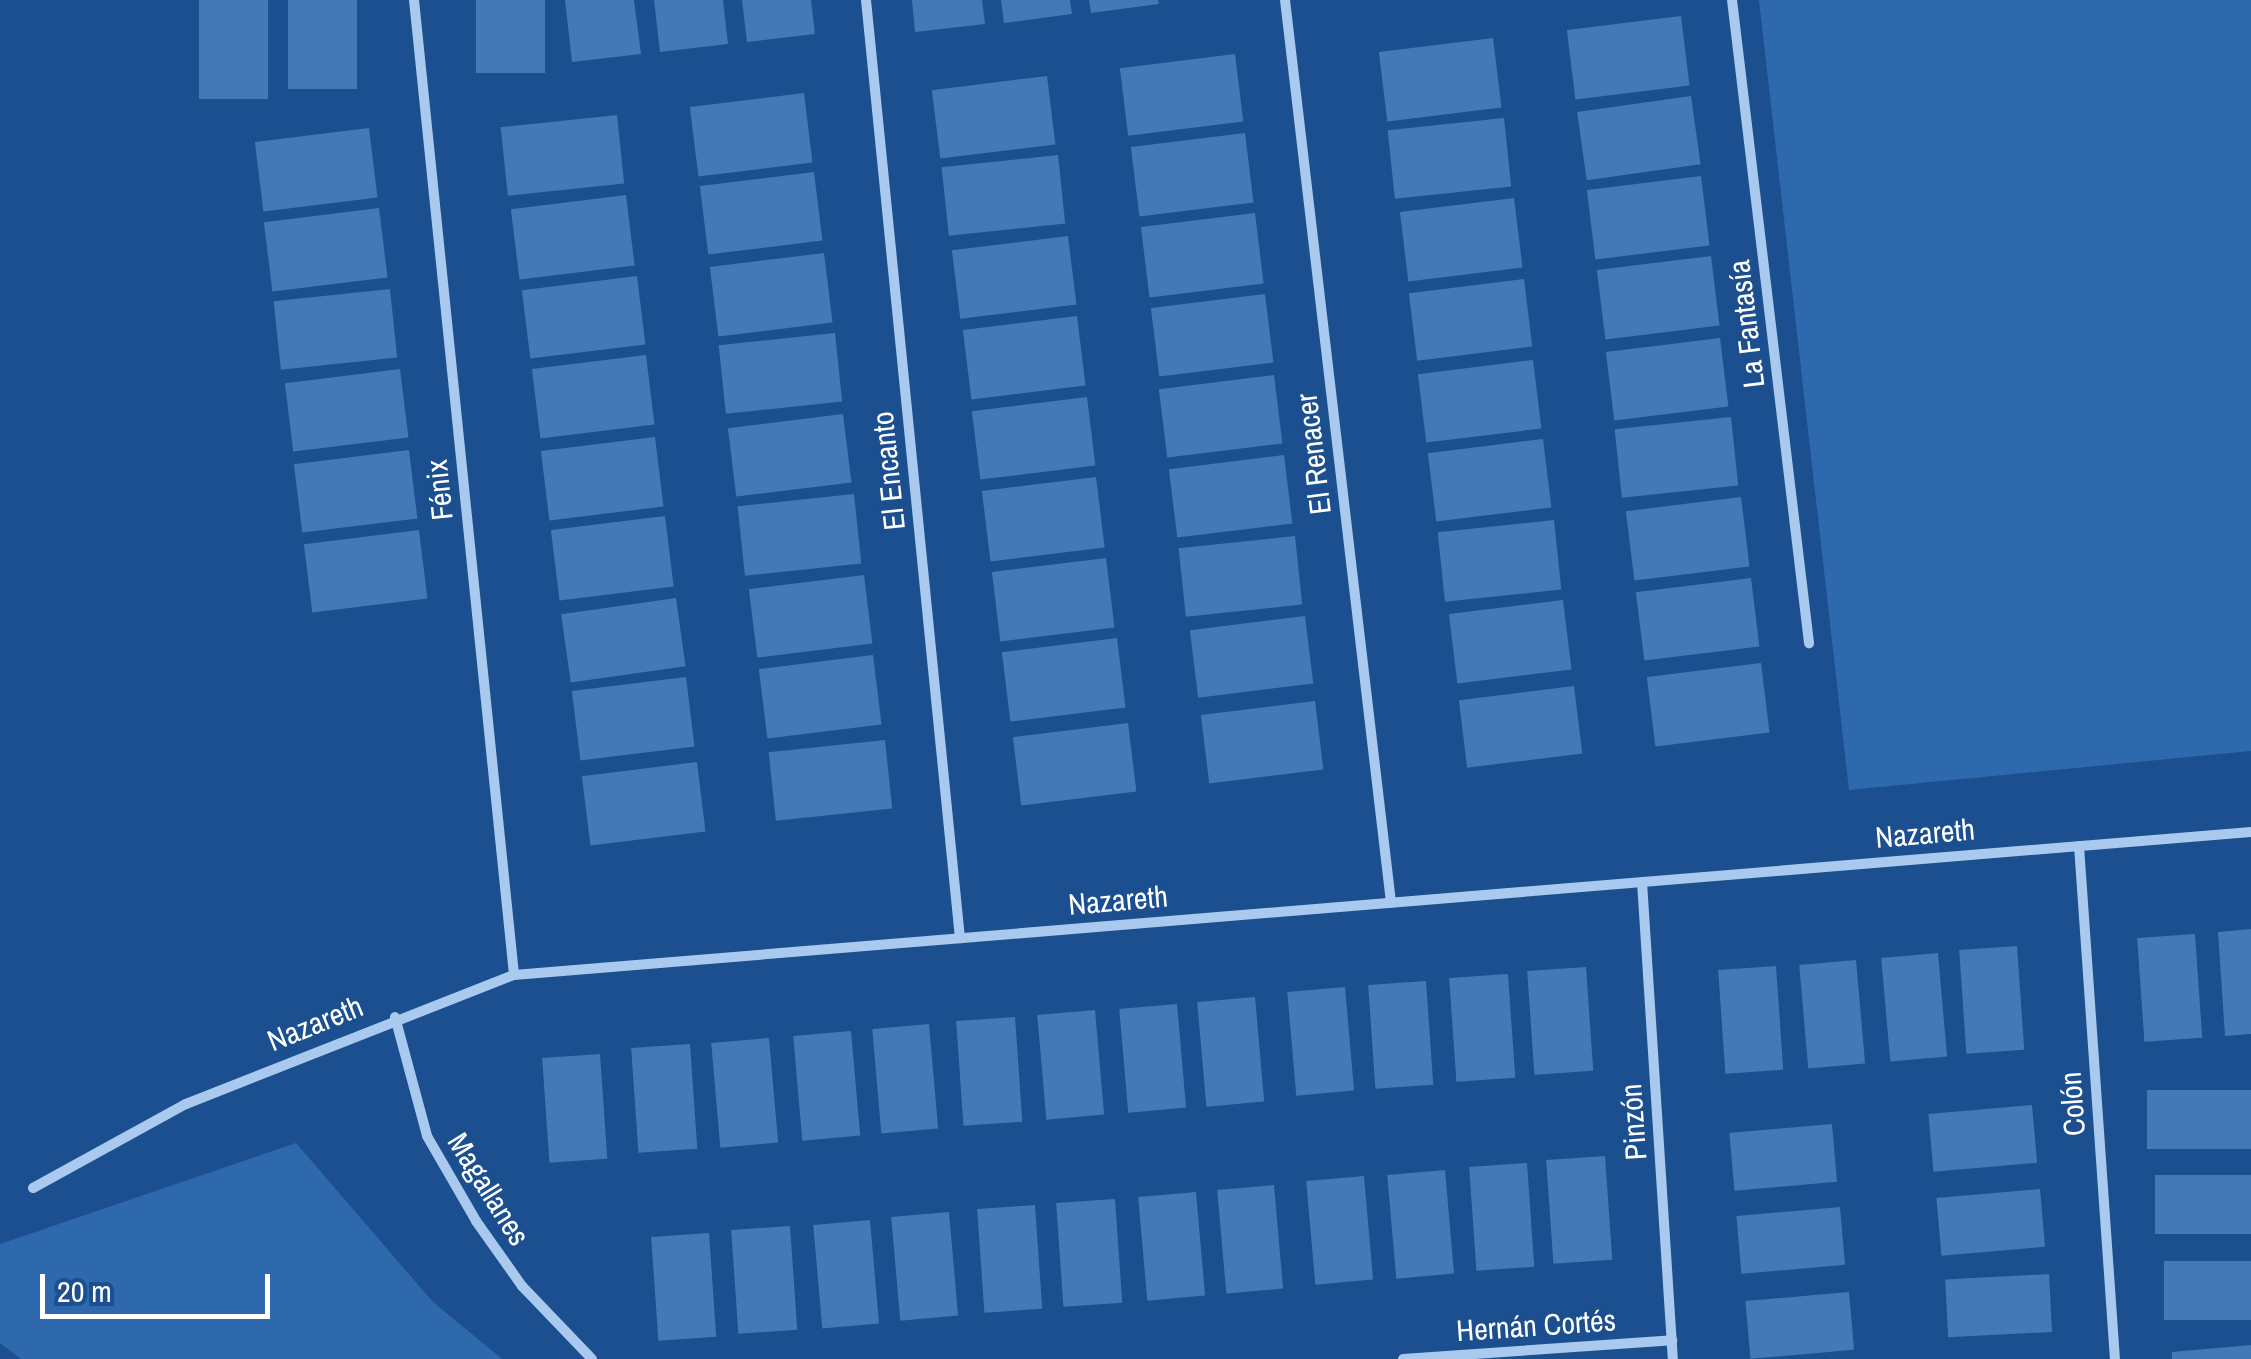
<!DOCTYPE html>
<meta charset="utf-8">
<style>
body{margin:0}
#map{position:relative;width:2251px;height:1359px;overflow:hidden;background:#1b4f8f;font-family:"Archivo Narrow",sans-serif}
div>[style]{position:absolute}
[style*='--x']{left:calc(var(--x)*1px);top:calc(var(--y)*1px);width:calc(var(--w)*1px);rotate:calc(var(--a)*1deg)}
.green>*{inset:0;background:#2e69ad}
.building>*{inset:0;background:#4478b7;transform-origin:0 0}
.minor>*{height:10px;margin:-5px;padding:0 5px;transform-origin:5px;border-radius:5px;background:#a9c9ee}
span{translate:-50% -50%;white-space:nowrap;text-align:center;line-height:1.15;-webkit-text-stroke:8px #1b4f8f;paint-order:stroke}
.street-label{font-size:30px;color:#fff}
.scale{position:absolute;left:40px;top:1274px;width:230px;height:45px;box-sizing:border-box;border:5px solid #fff;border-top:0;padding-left:12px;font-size:30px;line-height:35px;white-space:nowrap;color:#fff;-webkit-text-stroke:8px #1b4f8f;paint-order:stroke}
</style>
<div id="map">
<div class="green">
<i style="clip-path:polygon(1759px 0,2251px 0,2251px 751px,1849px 790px)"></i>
<i style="clip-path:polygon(296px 1143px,433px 1302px,502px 1359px,21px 1359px,0 1343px,0 1244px)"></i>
</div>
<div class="building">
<i style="left:199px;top:0;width:69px;height:99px"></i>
<i style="left:288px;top:0;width:69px;height:89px"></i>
<i style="left:476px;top:0;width:69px;height:73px"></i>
<i style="clip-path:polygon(565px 0,634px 0,641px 54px,572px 62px)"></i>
<i style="clip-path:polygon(654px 0,723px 0,728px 44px,660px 52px)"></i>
<i style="clip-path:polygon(742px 0,811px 0,815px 34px,747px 42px)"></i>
<i style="clip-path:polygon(912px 0,982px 0,985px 24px,915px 32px)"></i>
<i style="clip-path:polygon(1001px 0,1070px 0,1072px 14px,1004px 23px)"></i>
<i style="clip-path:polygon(1089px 0,1158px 0,1159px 4px,1091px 13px)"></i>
<i style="left:1681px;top:16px;width:70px;height:115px;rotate:83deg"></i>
<i style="left:1493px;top:38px;width:70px;height:115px;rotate:83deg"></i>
<i style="left:1235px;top:54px;width:68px;height:116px;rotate:83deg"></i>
<i style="left:1047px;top:76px;width:69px;height:116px;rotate:83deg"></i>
<i style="left:804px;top:93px;width:70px;height:115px;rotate:83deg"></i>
<i style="left:1691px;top:96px;width:69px;height:115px;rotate:82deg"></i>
<i style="left:617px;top:115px;width:69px;height:117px;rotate:84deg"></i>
<i style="left:1504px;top:118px;width:69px;height:117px;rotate:84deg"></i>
<i style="left:369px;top:128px;width:70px;height:115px;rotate:83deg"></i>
<i style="left:1245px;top:133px;width:70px;height:115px;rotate:83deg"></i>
<i style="left:1058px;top:155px;width:69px;height:117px;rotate:84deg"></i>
<i style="left:814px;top:172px;width:69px;height:115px;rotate:83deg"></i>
<i style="left:1701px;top:176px;width:70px;height:115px;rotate:83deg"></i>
<i style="left:626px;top:195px;width:71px;height:116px;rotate:83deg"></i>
<i style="left:1514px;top:198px;width:70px;height:115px;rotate:83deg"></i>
<i style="left:379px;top:208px;width:70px;height:116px;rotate:83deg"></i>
<i style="left:1255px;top:213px;width:71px;height:115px;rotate:83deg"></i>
<i style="left:1068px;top:236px;width:69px;height:117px;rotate:83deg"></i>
<i style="left:824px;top:253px;width:70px;height:115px;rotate:83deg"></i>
<i style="left:1711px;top:256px;width:70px;height:115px;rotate:83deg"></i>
<i style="left:637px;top:276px;width:69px;height:116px;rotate:83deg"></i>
<i style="left:1524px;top:279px;width:68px;height:116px;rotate:83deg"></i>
<i style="left:390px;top:289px;width:69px;height:117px;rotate:84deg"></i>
<i style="left:1265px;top:294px;width:69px;height:115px;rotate:83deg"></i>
<i style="left:1077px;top:316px;width:70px;height:115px;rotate:83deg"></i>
<i style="left:835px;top:333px;width:69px;height:117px;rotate:84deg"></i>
<i style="left:1720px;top:338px;width:69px;height:115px;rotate:83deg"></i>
<i style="left:646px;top:355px;width:70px;height:115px;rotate:83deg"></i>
<i style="left:1533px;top:360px;width:69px;height:116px;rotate:83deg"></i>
<i style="left:400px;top:369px;width:69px;height:116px;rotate:83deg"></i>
<i style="left:1274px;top:375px;width:69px;height:116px;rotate:83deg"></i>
<i style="left:1087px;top:397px;width:69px;height:116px;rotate:83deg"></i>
<i style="left:843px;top:414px;width:69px;height:116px;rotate:83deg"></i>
<i style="left:1731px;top:417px;width:69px;height:117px;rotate:84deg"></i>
<i style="left:655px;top:437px;width:70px;height:115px;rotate:83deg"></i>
<i style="left:1543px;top:439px;width:69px;height:116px;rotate:83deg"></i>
<i style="left:409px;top:450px;width:69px;height:116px;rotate:83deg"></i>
<i style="left:1284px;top:455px;width:69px;height:116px;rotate:83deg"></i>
<i style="left:1096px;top:477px;width:71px;height:115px;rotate:83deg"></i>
<i style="left:854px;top:494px;width:70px;height:117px;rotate:84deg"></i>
<i style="left:1741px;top:497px;width:70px;height:116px;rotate:83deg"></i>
<i style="left:665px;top:516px;width:71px;height:115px;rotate:83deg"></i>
<i style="left:1554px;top:520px;width:70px;height:117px;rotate:84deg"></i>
<i style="left:419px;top:530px;width:69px;height:116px;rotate:83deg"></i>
<i style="left:1295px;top:536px;width:69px;height:117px;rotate:84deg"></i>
<i style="left:1106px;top:558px;width:70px;height:115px;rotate:83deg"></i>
<i style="left:864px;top:575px;width:69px;height:116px;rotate:83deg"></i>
<i style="left:1751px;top:578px;width:69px;height:116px;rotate:83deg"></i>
<i style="left:676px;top:598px;width:69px;height:116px;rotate:82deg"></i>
<i style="left:1563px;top:600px;width:70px;height:115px;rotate:83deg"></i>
<i style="left:1305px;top:616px;width:68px;height:116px;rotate:83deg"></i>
<i style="left:1117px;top:638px;width:70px;height:116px;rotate:83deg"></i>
<i style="left:873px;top:655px;width:70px;height:115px;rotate:83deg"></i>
<i style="left:1761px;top:663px;width:70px;height:115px;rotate:83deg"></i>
<i style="left:686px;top:677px;width:70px;height:115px;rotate:83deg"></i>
<i style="left:1574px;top:686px;width:68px;height:116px;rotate:83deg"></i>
<i style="left:1315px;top:701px;width:69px;height:115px;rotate:83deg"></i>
<i style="left:1128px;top:723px;width:69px;height:116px;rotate:83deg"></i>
<i style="left:885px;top:740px;width:69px;height:117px;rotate:84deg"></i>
<i style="left:697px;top:762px;width:70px;height:116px;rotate:83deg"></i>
<i style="clip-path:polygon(2251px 929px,2251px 1034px,2225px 1036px,2218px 932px)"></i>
<i style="left:2195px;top:934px;width:104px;height:58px;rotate:86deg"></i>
<i style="left:2017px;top:946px;width:104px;height:58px;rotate:86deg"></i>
<i style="left:1938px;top:953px;width:104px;height:57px;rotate:85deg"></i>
<i style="left:1856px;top:960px;width:104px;height:57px;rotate:85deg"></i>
<i style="left:1776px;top:966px;width:104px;height:58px;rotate:86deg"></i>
<i style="left:1586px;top:967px;width:104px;height:59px;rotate:86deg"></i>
<i style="left:1508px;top:974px;width:104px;height:59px;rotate:86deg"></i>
<i style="left:1426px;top:981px;width:104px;height:58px;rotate:86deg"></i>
<i style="left:1345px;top:987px;width:104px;height:58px;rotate:85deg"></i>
<i style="left:1255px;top:997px;width:105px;height:58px;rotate:85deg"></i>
<i style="left:1177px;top:1004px;width:104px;height:58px;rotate:85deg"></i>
<i style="left:1095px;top:1010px;width:105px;height:58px;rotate:85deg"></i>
<i style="left:1015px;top:1017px;width:105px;height:59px;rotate:86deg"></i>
<i style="left:929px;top:1024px;width:105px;height:57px;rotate:85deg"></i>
<i style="left:851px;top:1031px;width:105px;height:58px;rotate:85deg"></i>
<i style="left:769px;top:1038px;width:105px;height:58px;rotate:85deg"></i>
<i style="left:690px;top:1044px;width:105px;height:59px;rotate:86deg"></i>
<i style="left:600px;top:1054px;width:105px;height:58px;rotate:86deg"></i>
<i style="left:2251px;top:1090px;width:59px;height:104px;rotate:90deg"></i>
<i style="left:2032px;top:1105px;width:58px;height:104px;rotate:85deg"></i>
<i style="left:1832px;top:1124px;width:58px;height:103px;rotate:85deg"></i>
<i style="left:1605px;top:1156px;width:104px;height:59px;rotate:86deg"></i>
<i style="left:1527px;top:1163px;width:104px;height:58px;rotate:86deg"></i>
<i style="left:1445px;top:1170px;width:104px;height:58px;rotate:85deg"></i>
<i style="left:2251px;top:1175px;width:59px;height:96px;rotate:90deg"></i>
<i style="left:1364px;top:1176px;width:104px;height:58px;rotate:85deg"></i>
<i style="left:1274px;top:1185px;width:104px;height:57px;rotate:85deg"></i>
<i style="left:2040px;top:1189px;width:58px;height:104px;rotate:85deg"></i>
<i style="left:1196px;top:1192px;width:104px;height:58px;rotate:85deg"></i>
<i style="left:1115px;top:1199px;width:104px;height:59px;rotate:86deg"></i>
<i style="left:1035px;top:1205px;width:104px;height:58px;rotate:86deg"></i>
<i style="left:1840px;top:1207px;width:58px;height:104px;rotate:85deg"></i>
<i style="left:949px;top:1212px;width:104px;height:58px;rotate:85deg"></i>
<i style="left:870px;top:1220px;width:104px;height:57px;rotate:85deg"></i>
<i style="left:790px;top:1226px;width:104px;height:59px;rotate:86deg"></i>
<i style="left:709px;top:1233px;width:104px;height:58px;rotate:86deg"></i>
<i style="left:2251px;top:1261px;width:59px;height:87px;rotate:90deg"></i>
<i style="left:2049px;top:1274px;width:58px;height:104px;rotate:87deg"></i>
<i style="left:1849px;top:1292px;width:58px;height:104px;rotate:85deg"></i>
<i style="clip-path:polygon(2251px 1345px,2251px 1359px,2172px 1359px,2172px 1352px)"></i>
</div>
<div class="minor">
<i style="--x:414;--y:0;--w:980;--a:84.14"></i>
<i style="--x:866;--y:0;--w:943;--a:84.28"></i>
<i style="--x:1285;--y:0;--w:909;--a:83.3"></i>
<i style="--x:1732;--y:0;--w:648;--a:83.17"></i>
<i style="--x:2079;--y:846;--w:514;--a:85.99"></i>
<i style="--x:1642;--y:882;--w:478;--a:86.3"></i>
<i style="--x:395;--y:1017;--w:123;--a:74.9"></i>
<i style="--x:427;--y:1136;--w:98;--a:60"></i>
<i style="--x:476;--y:1221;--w:80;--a:54.7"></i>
<i style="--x:522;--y:1286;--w:101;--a:46.2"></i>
<i style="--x:33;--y:1188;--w:175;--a:-28.8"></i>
<i style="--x:186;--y:1104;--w:352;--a:-21.5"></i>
<i style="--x:514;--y:975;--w:1743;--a:-4.71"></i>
<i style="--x:1403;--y:1359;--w:270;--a:-4"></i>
</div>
<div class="street-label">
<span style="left:1746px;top:324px;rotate:-97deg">La Fantasía</span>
<span style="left:1313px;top:454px;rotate:-97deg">El Renacer</span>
<span style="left:888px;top:471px;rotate:-96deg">El Encanto</span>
<span style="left:439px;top:490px;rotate:-96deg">Fénix</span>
<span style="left:1925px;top:833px;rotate:-5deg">Nazareth</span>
<span style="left:1118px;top:900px;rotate:-5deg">Nazareth</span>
<span style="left:315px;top:1023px;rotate:-22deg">Nazareth</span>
<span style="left:2072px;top:1104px;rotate:-94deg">Colón</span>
<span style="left:1633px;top:1122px;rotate:-94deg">Pinzón</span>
<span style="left:489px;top:1189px;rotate:58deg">Magallanes</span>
<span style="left:1536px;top:1325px;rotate:-4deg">Hernán Cortés</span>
</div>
<div class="scale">20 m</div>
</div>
